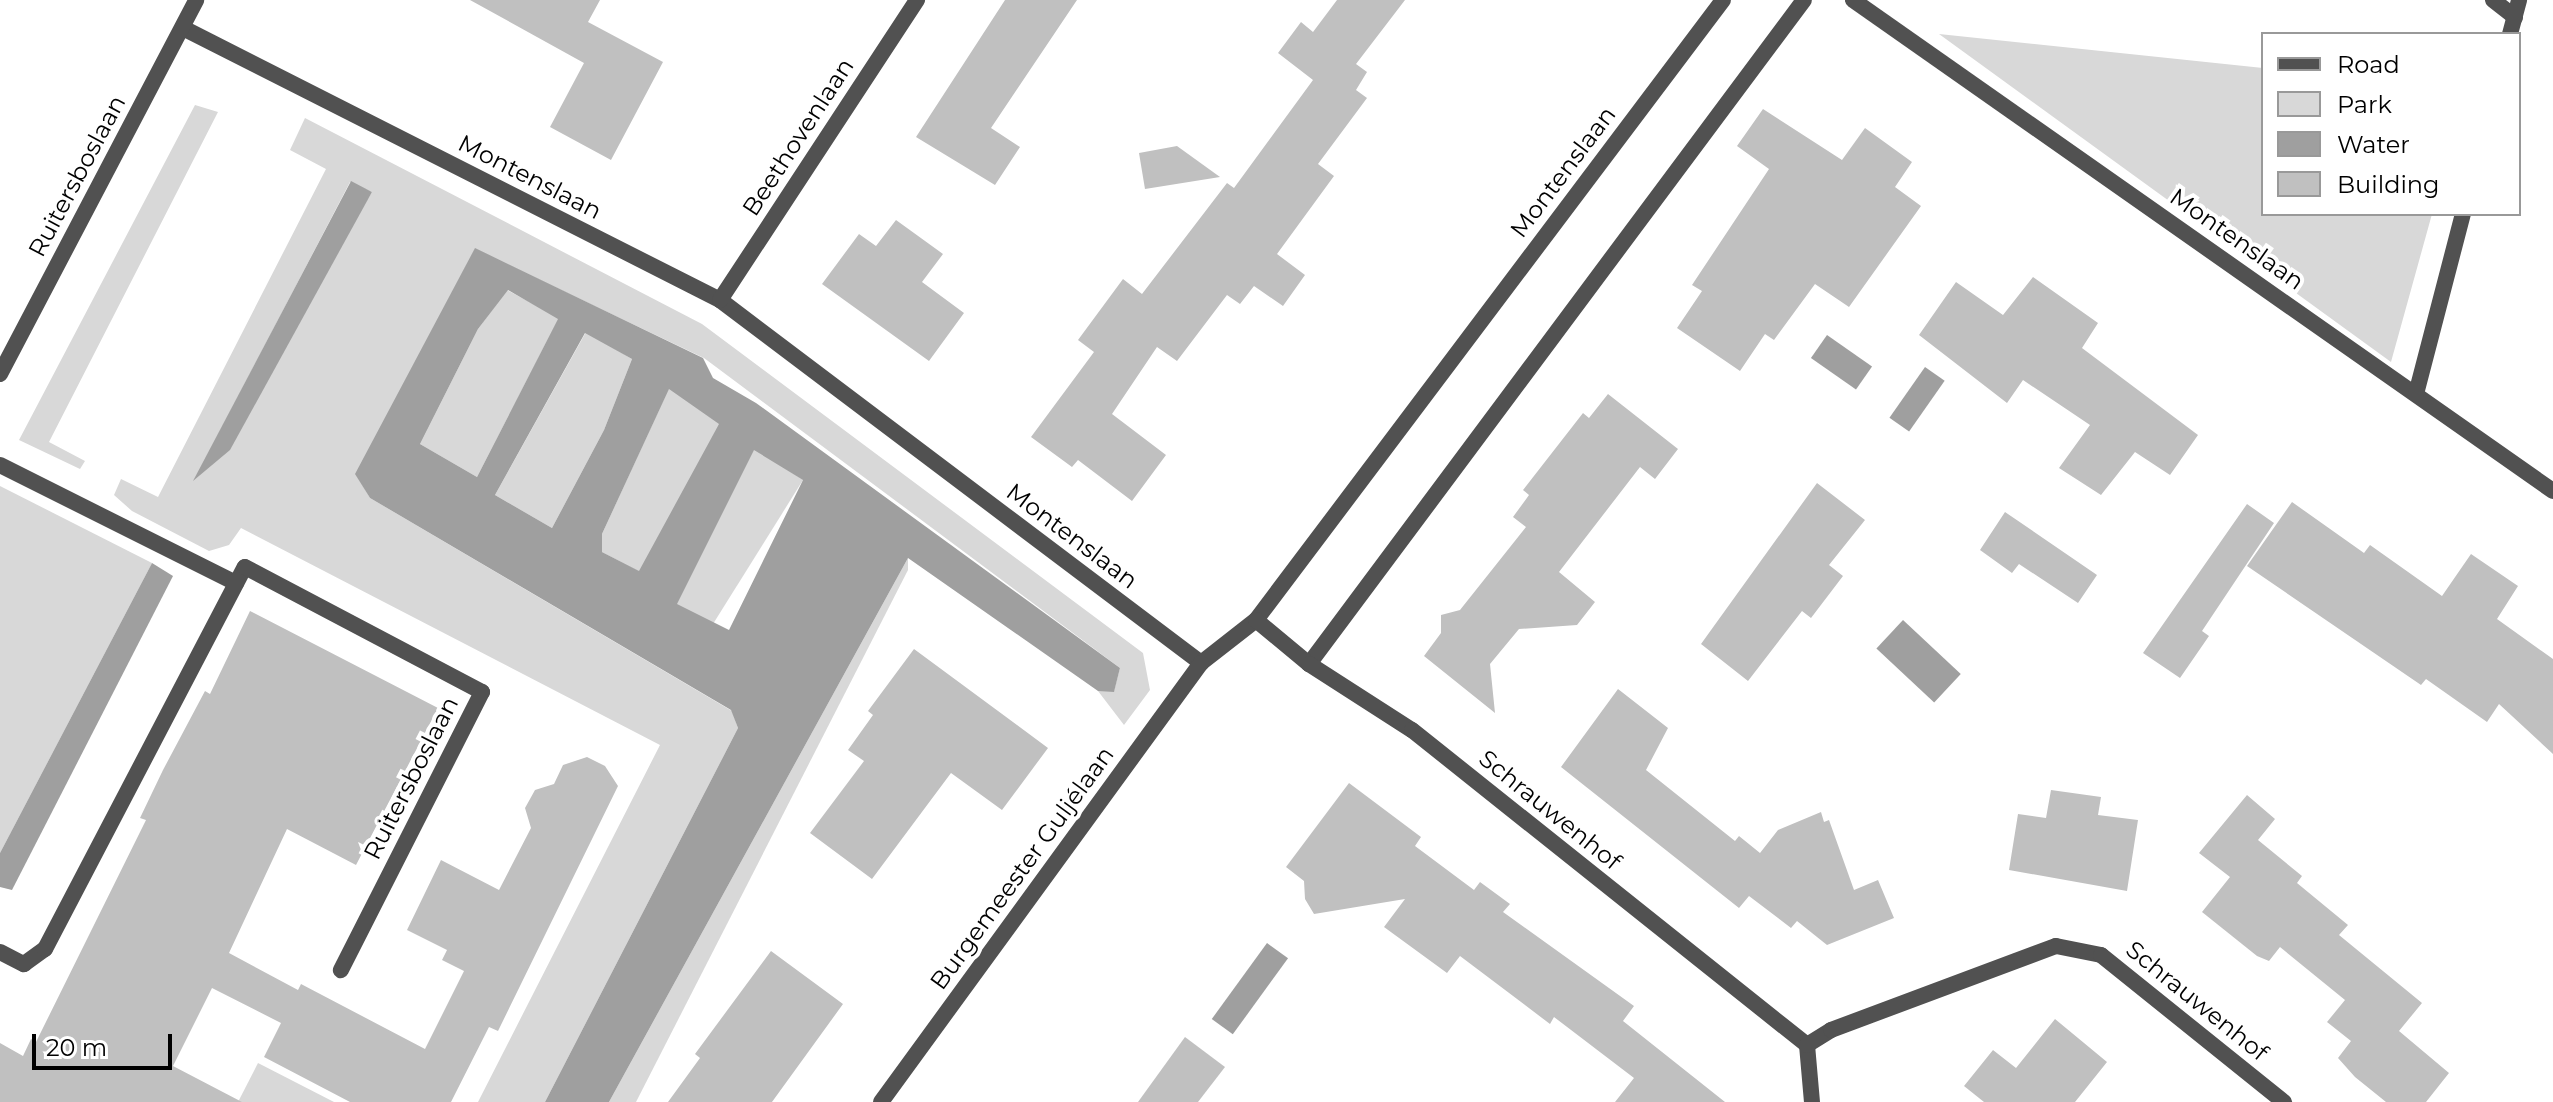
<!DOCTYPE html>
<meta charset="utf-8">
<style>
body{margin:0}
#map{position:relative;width:2553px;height:1102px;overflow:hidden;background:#fff;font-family:Montserrat,sans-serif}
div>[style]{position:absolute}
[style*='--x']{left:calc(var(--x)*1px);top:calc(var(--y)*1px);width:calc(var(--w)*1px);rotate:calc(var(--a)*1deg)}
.green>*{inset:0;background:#d8d8d8;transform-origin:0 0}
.water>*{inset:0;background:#9f9f9f;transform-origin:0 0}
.building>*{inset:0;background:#c0c0c0}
.pedestrian>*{height:16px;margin:-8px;padding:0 8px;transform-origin:8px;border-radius:8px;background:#515151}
.minor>*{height:16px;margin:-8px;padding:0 8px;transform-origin:8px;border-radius:8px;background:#515151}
.tertiary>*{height:16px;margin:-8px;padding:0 8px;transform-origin:8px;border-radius:8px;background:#515151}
span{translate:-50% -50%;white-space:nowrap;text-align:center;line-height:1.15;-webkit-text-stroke:8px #fff;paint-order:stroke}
.street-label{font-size:24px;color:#000}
.legend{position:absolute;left:2261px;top:32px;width:260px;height:184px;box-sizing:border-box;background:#fff;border:2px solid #999;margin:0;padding:10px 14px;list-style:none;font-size:24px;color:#000}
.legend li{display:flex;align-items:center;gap:16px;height:40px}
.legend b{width:40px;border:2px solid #999}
.scale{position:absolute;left:32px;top:1034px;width:140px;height:36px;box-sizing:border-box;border:4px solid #000;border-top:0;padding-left:10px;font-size:24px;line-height:28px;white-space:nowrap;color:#000;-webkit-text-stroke:6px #fff;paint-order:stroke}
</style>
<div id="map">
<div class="green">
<i style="clip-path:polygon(1939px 34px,2263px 68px,2263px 214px,2432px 214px,2391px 362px)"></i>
<i style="clip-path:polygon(195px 105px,218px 112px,49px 442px,85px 461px,80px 469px,19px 440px)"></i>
<i style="clip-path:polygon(evenodd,305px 118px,702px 324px,1143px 653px,1150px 690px,1124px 725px,1098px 691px,1114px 691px,1120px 668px,704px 358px,475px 249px,356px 474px,370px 498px,732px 711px,738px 728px,545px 1102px,478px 1102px,660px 745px,241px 528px,229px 545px,209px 551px,132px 511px,114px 495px,121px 479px,158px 497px,326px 169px,290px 150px,305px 118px,350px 182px,372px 192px,195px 479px,350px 182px)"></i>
<i style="clip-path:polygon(507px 290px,559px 318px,477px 477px,420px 444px,478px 329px)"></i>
<i style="clip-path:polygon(586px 332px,632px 359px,604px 430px,552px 528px,495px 495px)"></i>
<i style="clip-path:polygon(669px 388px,720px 424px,640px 572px,602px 552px,602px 534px)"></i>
<i style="left:754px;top:449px;width:58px;height:174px;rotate:32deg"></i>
<i style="clip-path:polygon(0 486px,152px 563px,0 853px)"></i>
<i style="clip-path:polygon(908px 558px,908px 570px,636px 1102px,609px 1102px)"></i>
<i style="clip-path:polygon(258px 1063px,334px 1102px,238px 1102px)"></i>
</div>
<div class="water">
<i style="clip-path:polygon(351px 181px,372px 192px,230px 450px,193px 481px)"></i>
<i style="clip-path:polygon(evenodd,475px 248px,703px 358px,713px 378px,756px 403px,1120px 668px,1114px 692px,1098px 691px,908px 558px,609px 1102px,545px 1102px,738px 728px,731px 710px,370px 498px,355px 474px,475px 248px,508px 290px,558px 319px,477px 477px,420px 444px,478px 329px,508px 290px,475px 248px,585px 333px,632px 359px,604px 430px,552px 528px,495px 495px,585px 333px,475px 248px,669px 389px,719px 424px,639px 571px,602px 552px,602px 534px,669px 389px,475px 248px,754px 450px,803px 480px,729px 630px,677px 604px,754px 450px)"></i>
<i style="left:1827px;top:335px;width:55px;height:28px;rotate:35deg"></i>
<i style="left:1925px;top:367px;width:24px;height:62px;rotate:35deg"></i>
<i style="clip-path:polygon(152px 563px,173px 576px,12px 890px,0 887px,0 853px)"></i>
<i style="left:1903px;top:620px;width:79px;height:39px;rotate:43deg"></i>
<i style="left:1267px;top:943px;width:26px;height:94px;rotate:36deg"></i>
</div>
<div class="building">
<i style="clip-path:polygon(470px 0,600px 0,588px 22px,663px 62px,611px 160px,550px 127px,584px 63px)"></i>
<i style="clip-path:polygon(1005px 0,1077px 0,991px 128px,1020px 147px,995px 185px,916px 137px)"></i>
<i style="clip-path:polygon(1337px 0,1405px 0,1356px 64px,1367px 72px,1356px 90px,1367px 98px,1318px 164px,1334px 176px,1277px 254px,1305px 275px,1283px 306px,1254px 286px,1240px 304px,1227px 295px,1177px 361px,1157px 347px,1112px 414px,1166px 455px,1132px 501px,1078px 460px,1072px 467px,1031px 437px,1094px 352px,1078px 340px,1123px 279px,1142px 294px,1227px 183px,1234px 188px,1313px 80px,1278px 53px,1301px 22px,1313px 32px)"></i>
<i style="clip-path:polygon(1763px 109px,1842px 160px,1865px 128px,1912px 162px,1895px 187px,1921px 206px,1849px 307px,1815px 284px,1774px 340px,1765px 334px,1740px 371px,1677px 328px,1702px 291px,1692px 285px,1769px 169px,1737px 146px)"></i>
<i style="clip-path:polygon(1177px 146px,1220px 177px,1145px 189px,1139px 153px)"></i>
<i style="clip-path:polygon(896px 220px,943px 254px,922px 282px,964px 313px,929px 361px,822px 284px,859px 234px,876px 246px)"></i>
<i style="clip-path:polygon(2033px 277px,2098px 323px,2082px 348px,2198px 435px,2170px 475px,2135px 452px,2101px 495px,2059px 468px,2090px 425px,2023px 380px,2007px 403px,1919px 335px,1956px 282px,2003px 315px)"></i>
<i style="clip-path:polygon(1608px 394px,1678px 449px,1655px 479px,1640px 467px,1559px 572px,1595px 602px,1577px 625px,1519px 629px,1490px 664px,1495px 713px,1424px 656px,1441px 633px,1441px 615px,1460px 610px,1526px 527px,1513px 517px,1529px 495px,1523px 490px,1583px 413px,1589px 418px)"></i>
<i style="clip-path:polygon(1817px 483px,1865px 520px,1829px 565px,1843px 576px,1811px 618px,1802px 611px,1748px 681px,1701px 644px)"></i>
<i style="clip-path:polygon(2292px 502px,2364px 553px,2370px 545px,2442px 596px,2471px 554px,2518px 586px,2497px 619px,2553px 659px,2553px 754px,2499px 704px,2487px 722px,2426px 679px,2421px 685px,2247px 566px)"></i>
<i style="clip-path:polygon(2247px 504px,2274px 523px,2202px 631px,2209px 636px,2180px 678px,2143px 653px)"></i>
<i style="clip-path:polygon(2005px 512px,2097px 575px,2078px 603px,2019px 564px,2012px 573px,1980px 550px)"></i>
<i style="clip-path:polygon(250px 611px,438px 708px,356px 865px,287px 829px,229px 953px,298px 990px,301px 984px,425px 1049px,464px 971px,442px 960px,447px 950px,407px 930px,441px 860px,499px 890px,531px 828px,525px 808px,535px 790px,554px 784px,563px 765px,587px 757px,605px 766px,618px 786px,498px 1031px,489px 1027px,451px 1102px,350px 1102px,264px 1057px,281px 1023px,212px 988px,173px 1066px,242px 1102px,0 1102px,0 1043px,23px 1056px,31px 1039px,36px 1042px,146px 820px,140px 818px,163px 770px,205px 691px,210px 694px)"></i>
<i style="clip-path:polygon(914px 649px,1048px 748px,1002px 810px,951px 773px,872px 879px,810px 833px,864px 761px,848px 750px,873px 715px,868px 711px)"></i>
<i style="clip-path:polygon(1618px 689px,1668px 728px,1646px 770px,1735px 841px,1739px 836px,1760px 853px,1778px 830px,1821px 812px,1824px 822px,1829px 820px,1854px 890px,1878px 880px,1894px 918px,1827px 945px,1797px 921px,1791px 928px,1749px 896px,1739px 908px,1561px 767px)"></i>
<i style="clip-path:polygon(1349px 783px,1421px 837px,1415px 846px,1474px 890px,1480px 882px,1510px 904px,1503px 912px,1634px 1006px,1623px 1021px,1725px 1102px,1615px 1102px,1634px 1078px,1554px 1017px,1550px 1024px,1460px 956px,1447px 973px,1384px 927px,1405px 899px,1314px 914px,1305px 899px,1304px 881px,1286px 867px)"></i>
<i style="clip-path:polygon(2051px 790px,2101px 797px,2098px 815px,2138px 820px,2127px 891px,2009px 870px,2018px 814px,2046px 818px)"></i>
<i style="clip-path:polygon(2247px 795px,2275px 819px,2258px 840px,2302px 876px,2297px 883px,2348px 925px,2339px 935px,2422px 1003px,2399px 1031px,2449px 1073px,2426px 1102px,2386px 1102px,2355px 1077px,2338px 1058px,2351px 1041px,2327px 1022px,2345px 1000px,2280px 947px,2269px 961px,2257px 956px,2202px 912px,2230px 877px,2199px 853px)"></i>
<i style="clip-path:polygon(771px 951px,843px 1004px,772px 1102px,668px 1102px,700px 1058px,695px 1054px)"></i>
<i style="clip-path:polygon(2055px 1019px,2107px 1062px,2075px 1102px,1984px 1102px,1964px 1086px,1993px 1050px,2016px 1068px)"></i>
<i style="clip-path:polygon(1185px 1037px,1225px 1067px,1198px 1102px,1138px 1102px)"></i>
</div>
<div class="pedestrian">
<i style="--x:1309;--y:664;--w:828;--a:-53.3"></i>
</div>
<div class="minor">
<i style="--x:1853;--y:0;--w:855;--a:35.05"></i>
<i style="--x:2493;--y:0;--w:28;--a:38"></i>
<i style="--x:183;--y:28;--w:602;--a:26.86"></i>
<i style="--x:720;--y:300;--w:603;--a:37.04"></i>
<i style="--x:1201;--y:663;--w:70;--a:-38"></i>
<i style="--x:1256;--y:620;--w:776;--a:-53.01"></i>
<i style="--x:2510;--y:34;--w:35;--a:-75"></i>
<i style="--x:720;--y:300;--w:359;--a:-56.7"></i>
<i style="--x:2416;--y:394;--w:186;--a:-75.4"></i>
<i style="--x:0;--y:465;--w:264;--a:26.6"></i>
<i style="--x:1256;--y:620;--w:69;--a:39.7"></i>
<i style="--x:1309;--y:664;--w:122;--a:32.7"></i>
<i style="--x:1412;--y:730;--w:505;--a:38.57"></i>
<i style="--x:1807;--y:1045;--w:57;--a:85"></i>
<i style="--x:0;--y:952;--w:27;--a:27"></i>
<i style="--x:24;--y:964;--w:26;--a:-36"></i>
<i style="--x:45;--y:949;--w:431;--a:-62.4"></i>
<i style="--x:245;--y:567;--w:268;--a:27.8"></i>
<i style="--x:482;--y:692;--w:312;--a:116.9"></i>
<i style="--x:1807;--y:1045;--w:28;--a:-32"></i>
<i style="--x:1831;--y:1030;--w:240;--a:-20.5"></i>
<i style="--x:2056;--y:946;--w:46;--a:11.3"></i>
<i style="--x:2101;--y:955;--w:235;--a:38.8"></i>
<i style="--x:881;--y:1102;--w:543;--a:-53.91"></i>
</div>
<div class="tertiary">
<i style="--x:0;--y:374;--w:422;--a:-62.3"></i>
</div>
<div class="street-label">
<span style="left:798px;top:137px;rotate:-57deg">Beethovenlaan</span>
<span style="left:1563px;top:172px;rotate:-53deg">Montenslaan</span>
<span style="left:77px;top:176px;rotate:-62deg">Ruitersboslaan</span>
<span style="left:530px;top:177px;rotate:27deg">Montenslaan</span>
<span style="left:2237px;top:239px;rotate:35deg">Montenslaan</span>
<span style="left:1072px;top:536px;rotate:37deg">Montenslaan</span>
<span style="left:411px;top:778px;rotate:-63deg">Ruitersboslaan</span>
<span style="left:1550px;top:810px;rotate:39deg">Schrauwenhof</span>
<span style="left:1022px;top:868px;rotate:-54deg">Burgemeester Guljélaan</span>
<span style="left:2197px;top:1001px;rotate:39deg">Schrauwenhof</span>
</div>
<ul class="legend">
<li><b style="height:10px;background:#515151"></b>Road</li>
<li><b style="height:22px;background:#d8d8d8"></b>Park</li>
<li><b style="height:22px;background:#9f9f9f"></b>Water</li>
<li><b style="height:22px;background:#c0c0c0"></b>Building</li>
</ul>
<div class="scale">20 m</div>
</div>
